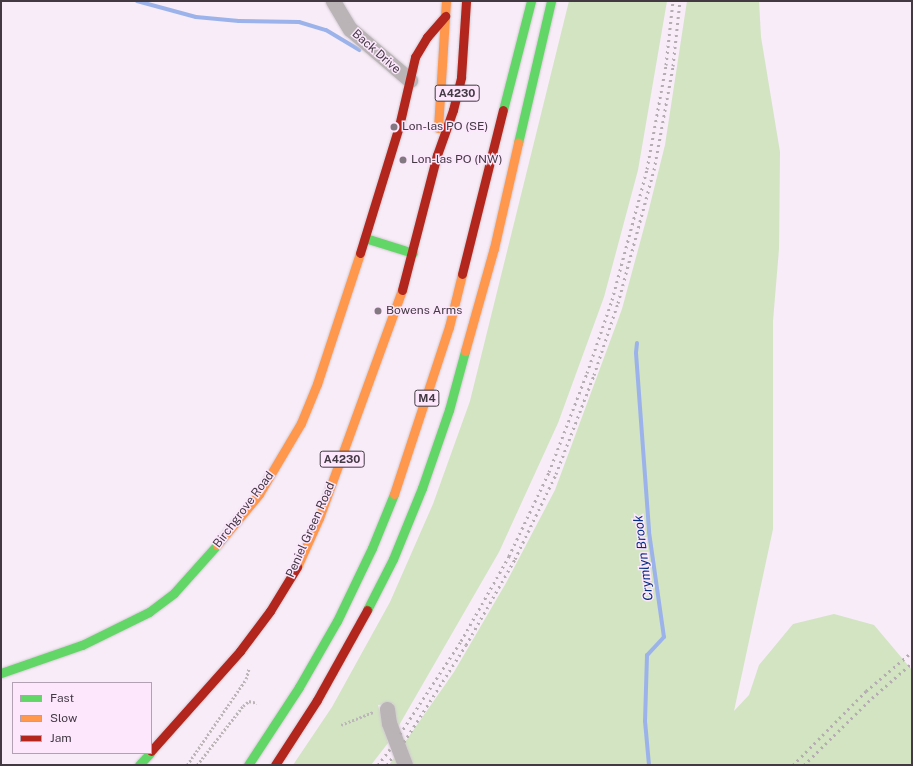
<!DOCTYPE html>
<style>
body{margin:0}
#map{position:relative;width:913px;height:766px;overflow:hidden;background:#f7ecf7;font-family:"Public Sans",sans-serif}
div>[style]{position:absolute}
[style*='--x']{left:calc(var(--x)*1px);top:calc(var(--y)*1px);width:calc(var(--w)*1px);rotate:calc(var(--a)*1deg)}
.green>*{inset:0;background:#d2e4c2}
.stream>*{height:4px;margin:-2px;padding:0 2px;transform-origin:2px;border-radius:2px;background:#9bb3ea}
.path>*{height:2.5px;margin-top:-1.25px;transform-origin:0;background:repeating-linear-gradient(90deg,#bcb6b9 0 2px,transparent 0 4px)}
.roads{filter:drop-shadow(0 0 1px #d2c9d2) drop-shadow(0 0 1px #d2c9d2)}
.street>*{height:15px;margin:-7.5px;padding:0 7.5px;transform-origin:7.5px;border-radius:7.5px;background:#bab4b6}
.fast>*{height:9px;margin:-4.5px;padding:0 4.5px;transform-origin:4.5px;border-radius:4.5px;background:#63d668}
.slow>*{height:9px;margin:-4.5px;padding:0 4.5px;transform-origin:4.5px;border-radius:4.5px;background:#ff974d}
.jam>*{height:9px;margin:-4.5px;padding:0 4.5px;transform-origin:4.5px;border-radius:4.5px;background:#b3261e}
.rail>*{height:3px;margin-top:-1.5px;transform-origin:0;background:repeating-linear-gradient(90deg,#b5adb2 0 2px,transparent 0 6px)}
.dots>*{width:11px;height:11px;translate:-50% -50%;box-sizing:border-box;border:2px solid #fce7fc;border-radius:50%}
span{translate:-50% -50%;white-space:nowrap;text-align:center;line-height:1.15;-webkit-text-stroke:3px #fce7fc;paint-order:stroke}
.shield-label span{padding:1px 3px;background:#fce7fc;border:1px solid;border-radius:3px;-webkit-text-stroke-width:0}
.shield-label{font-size:11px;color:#433943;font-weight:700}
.street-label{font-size:12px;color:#433943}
.poi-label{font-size:12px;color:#433943}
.left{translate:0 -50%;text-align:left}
.water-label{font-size:13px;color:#052e81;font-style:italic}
.frame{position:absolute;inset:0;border:2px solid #433943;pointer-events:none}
.legend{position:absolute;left:12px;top:682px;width:140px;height:72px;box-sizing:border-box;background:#fce7fc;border:1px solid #b2a1b2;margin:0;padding:5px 7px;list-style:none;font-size:12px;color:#433943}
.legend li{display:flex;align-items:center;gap:8px;height:20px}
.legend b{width:20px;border:1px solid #b2a1b2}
</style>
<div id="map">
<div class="green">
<i style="clip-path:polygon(569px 1px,667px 1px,638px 170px,604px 297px,558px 423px,499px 552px,398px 727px,393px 703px,378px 705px,388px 743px,371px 765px,293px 765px,332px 707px,390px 602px,433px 504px,470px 401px)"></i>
<i style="clip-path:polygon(687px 1px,759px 1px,761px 37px,780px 152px,779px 249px,773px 321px,773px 529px,734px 711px,749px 695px,759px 665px,793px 624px,834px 614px,874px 625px,912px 670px,912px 765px,389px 765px,454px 672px,506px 583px,555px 490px,622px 309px,648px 213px,665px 145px)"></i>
</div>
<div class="stream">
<i style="--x:137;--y:1;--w:61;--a:15.2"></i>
<i style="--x:196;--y:17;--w:43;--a:5.3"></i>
<i style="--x:239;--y:21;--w:60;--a:1"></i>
<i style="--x:299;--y:22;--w:28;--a:17"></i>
<i style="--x:326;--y:30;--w:39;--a:31"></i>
<i style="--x:637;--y:343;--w:10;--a:96"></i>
<i style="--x:636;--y:353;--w:179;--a:85.8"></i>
<i style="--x:649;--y:532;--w:106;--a:81.9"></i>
<i style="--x:664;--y:637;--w:25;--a:133"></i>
<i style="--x:647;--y:655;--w:66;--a:91.7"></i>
<i style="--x:645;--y:721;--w:44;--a:84.8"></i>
</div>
<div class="path">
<i style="--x:341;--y:725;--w:35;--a:-22"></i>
<i style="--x:187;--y:765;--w:104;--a:-55.5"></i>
<i style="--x:246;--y:679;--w:11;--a:-75"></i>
<i style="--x:197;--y:765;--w:75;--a:-52.1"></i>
<i style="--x:243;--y:706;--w:8;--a:-40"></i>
<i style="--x:249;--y:701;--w:8;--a:14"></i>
</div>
<div class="roads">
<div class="street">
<i style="--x:333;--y:1;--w:33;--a:59"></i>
<i style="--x:350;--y:29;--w:79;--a:40.4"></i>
<i style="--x:387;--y:709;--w:14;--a:82"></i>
<i style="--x:389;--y:723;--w:45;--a:69.1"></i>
</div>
<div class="fast">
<i style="--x:503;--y:110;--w:113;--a:-75.6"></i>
<i style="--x:518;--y:143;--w:146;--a:-76.9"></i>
<i style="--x:365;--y:238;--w:50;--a:17.4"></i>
<i style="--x:367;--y:610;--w:57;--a:-63"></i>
<i style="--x:393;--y:559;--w:77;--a:-67.8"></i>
<i style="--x:422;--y:488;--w:83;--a:-70.9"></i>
<i style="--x:449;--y:410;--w:61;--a:-74.8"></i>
<i style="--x:1;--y:673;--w:86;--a:-19.1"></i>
<i style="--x:82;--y:645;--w:75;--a:-26.2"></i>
<i style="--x:149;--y:612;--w:31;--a:-37"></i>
<i style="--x:174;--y:593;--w:64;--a:-48.1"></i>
<i style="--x:139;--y:765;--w:16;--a:-47"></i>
<i style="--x:248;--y:765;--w:93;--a:-56.8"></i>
<i style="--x:299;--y:687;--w:76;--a:-60.1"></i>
<i style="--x:337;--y:621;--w:81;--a:-64.4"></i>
<i style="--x:372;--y:548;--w:58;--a:-67.8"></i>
</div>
<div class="slow">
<i style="--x:438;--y:128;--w:127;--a:-86.4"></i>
<i style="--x:465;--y:351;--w:107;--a:-74.3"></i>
<i style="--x:494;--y:248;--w:108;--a:-77.1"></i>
<i style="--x:394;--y:494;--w:176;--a:-71.8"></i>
<i style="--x:449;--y:327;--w:55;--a:-76.2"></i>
<i style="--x:217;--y:545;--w:66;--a:-50.5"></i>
<i style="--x:259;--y:494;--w:82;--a:-59.4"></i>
<i style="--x:301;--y:423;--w:42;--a:-67.7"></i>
<i style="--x:317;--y:384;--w:138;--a:-71.8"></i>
<i style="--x:297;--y:567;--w:54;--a:-65.8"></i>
<i style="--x:319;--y:518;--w:243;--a:-70"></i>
</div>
<div class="jam">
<i style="--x:360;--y:253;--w:133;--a:-72.9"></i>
<i style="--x:399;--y:126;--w:71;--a:-76.9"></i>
<i style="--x:415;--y:57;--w:23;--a:-59"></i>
<i style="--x:427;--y:37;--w:28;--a:-49"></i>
<i style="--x:462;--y:274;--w:169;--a:-76"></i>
<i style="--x:402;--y:290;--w:139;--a:-75.5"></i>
<i style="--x:437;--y:155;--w:48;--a:-70.4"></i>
<i style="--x:453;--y:110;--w:34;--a:-76"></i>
<i style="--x:461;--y:77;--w:76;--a:-86.2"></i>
<i style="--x:151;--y:751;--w:134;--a:-48.3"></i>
<i style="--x:240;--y:651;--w:50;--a:-53.1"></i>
<i style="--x:270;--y:611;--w:52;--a:-58.5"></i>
<i style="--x:275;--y:765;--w:77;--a:-57.1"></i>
<i style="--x:317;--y:700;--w:103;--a:-60.9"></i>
</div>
</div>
<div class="rail">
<i style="--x:400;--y:734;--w:111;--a:-56.7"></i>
<i style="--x:461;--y:641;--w:98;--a:-60.5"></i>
<i style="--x:509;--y:556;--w:93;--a:-64.5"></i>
<i style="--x:549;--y:472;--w:106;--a:-69"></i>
<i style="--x:587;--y:373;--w:77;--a:-71.1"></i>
<i style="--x:612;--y:300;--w:136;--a:-75"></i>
<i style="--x:647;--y:169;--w:106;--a:-79.6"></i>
<i style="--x:666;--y:65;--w:64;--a:-83.8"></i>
<i style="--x:404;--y:742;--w:115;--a:-57.4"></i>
<i style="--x:466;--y:645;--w:99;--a:-60.3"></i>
<i style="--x:515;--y:559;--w:94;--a:-64.2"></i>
<i style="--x:556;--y:474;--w:106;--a:-69"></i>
<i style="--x:594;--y:375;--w:76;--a:-71.6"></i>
<i style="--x:618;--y:303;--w:138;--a:-74.9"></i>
<i style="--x:654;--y:170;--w:106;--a:-79.6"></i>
<i style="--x:673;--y:66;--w:65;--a:-83.9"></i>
<i style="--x:378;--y:765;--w:20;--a:-53"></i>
<i style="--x:387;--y:765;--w:12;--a:-55"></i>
<i style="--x:793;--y:765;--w:104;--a:-45.4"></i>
<i style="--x:866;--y:691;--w:60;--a:-40.3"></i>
<i style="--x:804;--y:765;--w:95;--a:-44.6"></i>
<i style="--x:872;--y:698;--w:53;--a:-41.2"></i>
</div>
<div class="dots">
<i style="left:394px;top:127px;background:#827882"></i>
<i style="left:403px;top:160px;background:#827882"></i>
<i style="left:378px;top:311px;background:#827882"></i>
</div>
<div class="shield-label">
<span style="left:457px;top:93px">A4230</span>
<span style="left:427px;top:398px">M4</span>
<span style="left:342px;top:459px">A4230</span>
</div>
<div class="street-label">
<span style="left:376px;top:52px;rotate:41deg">Back Drive</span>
<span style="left:244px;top:510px;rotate:-53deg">Birchgrove Road</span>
<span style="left:311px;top:530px;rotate:-66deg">Peniel Green Road</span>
</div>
<div class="poi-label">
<span class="left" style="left:402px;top:127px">Lon-las PO (SE)</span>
<span class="left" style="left:411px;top:160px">Lon-las PO (NW)</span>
<span class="left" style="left:386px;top:311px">Bowens Arms</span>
</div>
<div class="water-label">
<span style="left:644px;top:558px;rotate:-97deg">Crymlyn Brook</span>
</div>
<div class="frame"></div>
<ul class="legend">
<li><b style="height:5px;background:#63d668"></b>Fast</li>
<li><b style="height:5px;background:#ff974d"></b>Slow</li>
<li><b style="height:5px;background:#b3261e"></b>Jam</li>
</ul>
</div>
